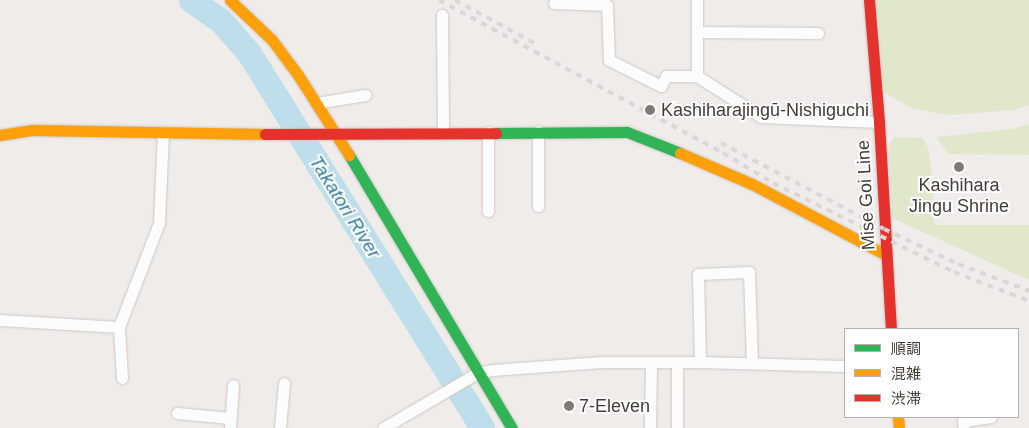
<!DOCTYPE html>
<meta charset="utf-8">
<style>
body{margin:0}
#map{position:relative;width:1029px;height:428px;overflow:hidden;background:#efece9;font-family:Arial,"Noto Sans JP",sans-serif}
div>[style]{position:absolute}
[style*='--x']{left:calc(var(--x)*1px);top:calc(var(--y)*1px);width:calc(var(--w)*1px);rotate:calc(var(--a)*1deg)}
.green>*{inset:0;background:#e0e7cb}
.river>*{height:25px;margin:-12.5px;padding:0 12.5px;transform-origin:12.5px;border-radius:12.5px;background:#bddeea}
.roads{filter:drop-shadow(0 0 1px #cbc8c5) drop-shadow(0 0 1px #cbc8c5)}
.street>*{height:11px;margin:-5.5px;padding:0 5.5px;transform-origin:5.5px;border-radius:5.5px;background:#fdfcfc}
.fast>*{height:11px;margin:-5.5px;padding:0 5.5px;transform-origin:5.5px;border-radius:5.5px;background:#30b455}
.slow>*{height:11px;margin:-5.5px;padding:0 5.5px;transform-origin:5.5px;border-radius:5.5px;background:#ff9f0a}
.jam>*{height:11px;margin:-5.5px;padding:0 5.5px;transform-origin:5.5px;border-radius:5.5px;background:#e5322d}
.rail>*{height:4px;margin-top:-2px;transform-origin:0;background:repeating-linear-gradient(90deg,#d9d8d8 0 6px,transparent 0 12px)}
.dots>*{width:14px;height:14px;translate:-50% -50%;box-sizing:border-box;border:2px solid #fff;border-radius:50%}
span{translate:-50% -50%;white-space:nowrap;text-align:center;line-height:1.15;-webkit-text-stroke:4px #fff;paint-order:stroke}
.poi-label{font-size:18px;color:#443d36}
.left{translate:0 -50%;text-align:left}
.street-label{font-size:18px;color:#443d36}
.water-label{font-size:19px;color:#347c98;font-style:italic}
.legend{position:absolute;left:844px;top:328px;width:175px;height:90px;box-sizing:border-box;background:#fff;border:1px solid #b4b1af;margin:0;padding:6px 9px;list-style:none;font-size:15px;color:#443d36}
.legend li{display:flex;align-items:center;gap:10px;height:25px}
.legend b{width:25px;border:1px solid #b4b1af}
</style>
<div id="map">
<div class="green">
<i style="clip-path:polygon(875px 0,1029px 0,1029px 105px,1014px 110px,947px 115px,911px 108px,884px 92px)"></i>
<i style="clip-path:polygon(1029px 124px,1029px 155px,948px 154px,936px 137px,1012px 129px)"></i>
<i style="clip-path:polygon(894px 137px,923px 138px,928px 148px,931px 166px,934px 225px,1029px 225px,1029px 280px,892px 218px,889px 146px)"></i>
</div>
<div class="river">
<i style="--x:191;--y:0;--w:35;--a:35"></i>
<i style="--x:220;--y:20;--w:44;--a:48.7"></i>
<i style="--x:249;--y:53;--w:441;--a:58.1"></i>
</div>
<div class="roads">
<div class="street">
<i style="--x:697;--y:0;--w:76;--a:90"></i>
<i style="--x:554;--y:3;--w:53;--a:2.2"></i>
<i style="--x:607;--y:5;--w:55;--a:87.9"></i>
<i style="--x:609;--y:60;--w:58;--a:26.6"></i>
<i style="--x:661;--y:86;--w:11;--a:-63"></i>
<i style="--x:666;--y:76;--w:31;--a:0"></i>
<i style="--x:697;--y:76;--w:76;--a:32.6"></i>
<i style="--x:761;--y:117;--w:118;--a:2.4"></i>
<i style="--x:442;--y:15;--w:117;--a:89.5"></i>
<i style="--x:697;--y:32;--w:121;--a:0.5"></i>
<i style="--x:317;--y:103;--w:49;--a:-9.5"></i>
<i style="--x:538;--y:131;--w:75;--a:90"></i>
<i style="--x:488;--y:211;--w:79;--a:-90"></i>
<i style="--x:0;--y:320;--w:119;--a:3.4"></i>
<i style="--x:677;--y:362;--w:66;--a:90"></i>
<i style="--x:700;--y:362;--w:88;--a:-91.3"></i>
<i style="--x:698;--y:274;--w:51;--a:-2.2"></i>
<i style="--x:749;--y:272;--w:91;--a:88.1"></i>
<i style="--x:122;--y:378;--w:51;--a:-93.4"></i>
<i style="--x:119;--y:327;--w:111;--a:-69"></i>
<i style="--x:159;--y:223;--w:91;--a:-87.5"></i>
<i style="--x:177;--y:413;--w:53;--a:5.4"></i>
<i style="--x:230;--y:428;--w:43;--a:-86"></i>
<i style="--x:280;--y:428;--w:45;--a:-84.9"></i>
<i style="--x:383;--y:428;--w:109;--a:-30.3"></i>
<i style="--x:477;--y:373;--w:15;--a:-11"></i>
<i style="--x:492;--y:370;--w:110;--a:-4.2"></i>
<i style="--x:602;--y:362;--w:98;--a:0"></i>
<i style="--x:700;--y:362;--w:145;--a:1.6"></i>
<i style="--x:650;--y:428;--w:66;--a:-89.1"></i>
<i style="--x:964;--y:428;--w:7;--a:-98"></i>
<i style="--x:963;--y:421;--w:28;--a:-8"></i>
</div>
<div class="fast">
<i style="--x:496;--y:133;--w:131;--a:-0.4"></i>
<i style="--x:627;--y:132;--w:57;--a:21.6"></i>
<i style="--x:349;--y:155;--w:318;--a:59.2"></i>
</div>
<div class="slow">
<i style="--x:230;--y:0;--w:58;--a:43.6"></i>
<i style="--x:272;--y:40;--w:44;--a:53.4"></i>
<i style="--x:298;--y:75;--w:95;--a:57.5"></i>
<i style="--x:0;--y:135;--w:33;--a:-9"></i>
<i style="--x:33;--y:130;--w:232;--a:1"></i>
<i style="--x:680;--y:153;--w:78;--a:23.3"></i>
<i style="--x:752;--y:184;--w:152;--a:27.9"></i>
<i style="--x:898;--y:417;--w:11;--a:85"></i>
</div>
<div class="jam">
<i style="--x:869;--y:0;--w:122;--a:85.3"></i>
<i style="--x:879;--y:122;--w:207;--a:86.7"></i>
<i style="--x:265;--y:134;--w:231;--a:-0.2"></i>
</div>
</div>
<div class="rail">
<i style="--x:439;--y:0;--w:323;--a:28.3"></i>
<i style="--x:723;--y:153;--w:58;--a:31"></i>
<i style="--x:773;--y:183;--w:202;--a:26.2"></i>
<i style="--x:954;--y:272;--w:80;--a:21.1"></i>
<i style="--x:455;--y:0;--w:92;--a:28.5"></i>
<i style="--x:721;--y:143;--w:184;--a:27.8"></i>
<i style="--x:884;--y:229;--w:82;--a:25.3"></i>
<i style="--x:958;--y:264;--w:76;--a:20.8"></i>
</div>
<div class="dots">
<i style="left:650px;top:110px;background:#807a75"></i>
<i style="left:959px;top:167px;background:#807a75"></i>
<i style="left:569px;top:406px;background:#807a75"></i>
</div>
<div class="poi-label">
<span class="left" style="left:661px;top:110px">Kashiharajingū-Nishiguchi</span>
<span style="left:959px;top:196px">Kashihara<br>Jingu Shrine</span>
<span class="left" style="left:579px;top:406px">7-Eleven</span>
</div>
<div class="street-label">
<span style="left:866px;top:195px;rotate:-93deg">Mise Goi Line</span>
</div>
<div class="water-label">
<span style="left:345px;top:207px;rotate:58deg">Takatori River</span>
</div>
<ul class="legend">
<li><b style="height:6px;background:#30b455"></b>順調</li>
<li><b style="height:6px;background:#ff9f0a"></b>混雑</li>
<li><b style="height:6px;background:#e5322d"></b>渋滞</li>
</ul>
</div>
